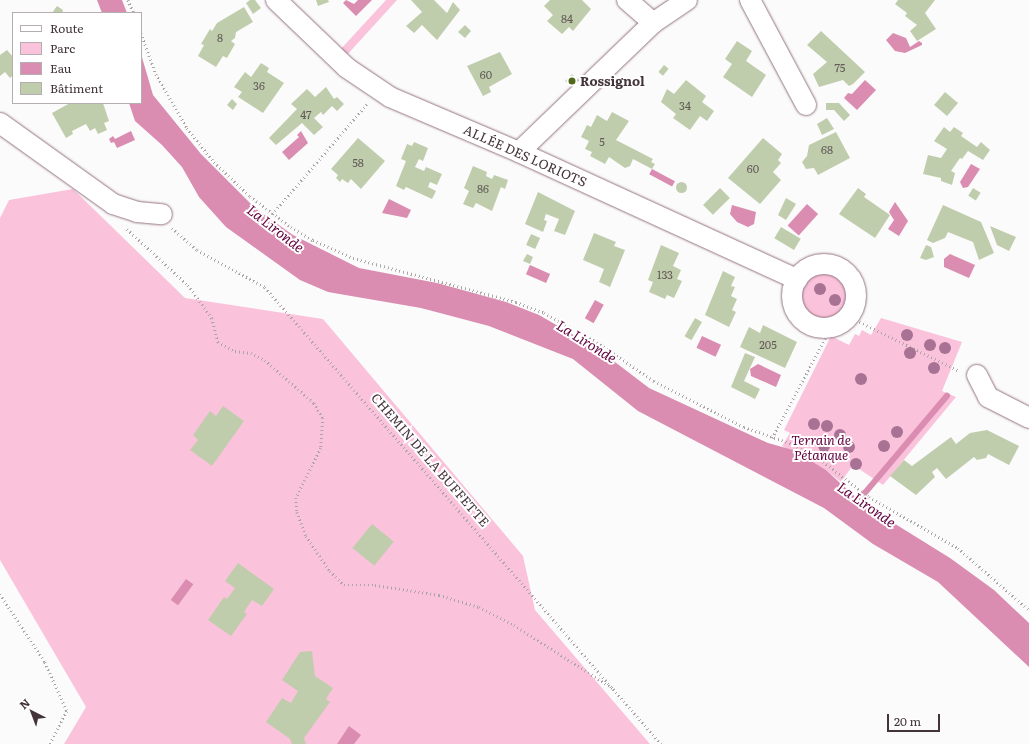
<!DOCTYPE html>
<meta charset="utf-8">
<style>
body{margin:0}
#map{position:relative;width:1029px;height:744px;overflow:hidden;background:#fbfbfb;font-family:Literata,serif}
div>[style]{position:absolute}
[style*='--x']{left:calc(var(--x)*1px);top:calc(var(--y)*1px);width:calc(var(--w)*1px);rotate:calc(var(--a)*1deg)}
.green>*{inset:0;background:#fac3db}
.round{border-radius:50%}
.water>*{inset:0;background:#da8cb1;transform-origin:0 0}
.stream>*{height:5.5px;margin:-2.75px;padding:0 2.75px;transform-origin:2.75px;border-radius:2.75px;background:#da8cb1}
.building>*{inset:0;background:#c0cdad;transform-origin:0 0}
.path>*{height:2.5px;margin-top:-1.25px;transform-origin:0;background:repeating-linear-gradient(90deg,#aba4a7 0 1px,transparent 0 4px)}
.roads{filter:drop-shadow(0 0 1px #947382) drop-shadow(0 0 1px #947382)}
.minor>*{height:20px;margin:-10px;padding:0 10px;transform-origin:10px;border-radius:10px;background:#fff}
.minor>.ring{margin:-10px;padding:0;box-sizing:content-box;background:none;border:20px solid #fff;border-radius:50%}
.trees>*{width:12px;height:12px;margin:-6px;border-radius:50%;background:#a77293}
.dots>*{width:11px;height:11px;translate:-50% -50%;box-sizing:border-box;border:2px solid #fff;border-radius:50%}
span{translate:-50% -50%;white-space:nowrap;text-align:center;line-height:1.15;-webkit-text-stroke:4px #fff;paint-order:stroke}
.number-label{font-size:11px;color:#625a57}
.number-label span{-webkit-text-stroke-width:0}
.poi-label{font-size:13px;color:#43343a;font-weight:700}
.left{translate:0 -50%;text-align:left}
.street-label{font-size:13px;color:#43343a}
.park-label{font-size:13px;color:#62023e;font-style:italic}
.water-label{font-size:14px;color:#61013e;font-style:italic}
.legend{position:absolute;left:12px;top:12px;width:130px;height:92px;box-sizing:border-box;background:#fff;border:1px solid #b4aeb0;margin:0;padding:5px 7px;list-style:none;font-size:12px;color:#43343a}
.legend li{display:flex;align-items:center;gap:8px;height:20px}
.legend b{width:20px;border:1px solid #b4aeb0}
.north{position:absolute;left:12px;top:692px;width:40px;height:40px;-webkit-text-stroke:3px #fff;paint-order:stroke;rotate:318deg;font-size:11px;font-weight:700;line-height:16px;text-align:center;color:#43343a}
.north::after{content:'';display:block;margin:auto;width:14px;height:18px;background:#43343a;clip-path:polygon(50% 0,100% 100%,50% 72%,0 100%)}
.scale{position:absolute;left:887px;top:714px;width:53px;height:18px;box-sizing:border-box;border:2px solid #43343a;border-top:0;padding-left:5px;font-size:12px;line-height:14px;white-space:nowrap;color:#43343a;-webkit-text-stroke:3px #fff;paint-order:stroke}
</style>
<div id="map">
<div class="green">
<i style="clip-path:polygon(386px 0,397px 0,346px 56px,339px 51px)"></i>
<i style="clip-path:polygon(73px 189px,185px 298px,323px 319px,523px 556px,535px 610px,650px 744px,64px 744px,86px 707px,0 560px,0 218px,9px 200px)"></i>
<i class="round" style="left:800px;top:272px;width:48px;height:48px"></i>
<i style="clip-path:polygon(881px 318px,962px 342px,942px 391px,956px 397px,883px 485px,853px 465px,841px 482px,826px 470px,782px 446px,790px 433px,784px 430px,831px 336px,849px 345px,855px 334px,859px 336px,862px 330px,871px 335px)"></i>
</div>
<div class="water">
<i style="clip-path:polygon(97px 0,122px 0,127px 13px,102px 13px)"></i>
<i style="clip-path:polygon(346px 0,354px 4px,358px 0,372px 0,356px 16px,343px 3px)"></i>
<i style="clip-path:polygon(893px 33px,906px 38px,910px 47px,919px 41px,922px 43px,922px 45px,905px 53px,895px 51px,886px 40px)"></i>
<i style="clip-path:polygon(141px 54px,153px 95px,201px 154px,256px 209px,293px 235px,359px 268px,437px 283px,506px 302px,539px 315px,598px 349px,649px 388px,768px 443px,793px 450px,826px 470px,863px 504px,950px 558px,994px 590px,1029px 623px,1029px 667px,938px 582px,873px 544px,824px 508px,638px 411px,573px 359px,489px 326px,421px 308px,328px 292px,300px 280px,226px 227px,199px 197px,182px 167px,162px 145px,135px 121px,129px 103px,141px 103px)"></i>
<i style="clip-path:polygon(865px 80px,876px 90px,857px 110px,844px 98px,848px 93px,852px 94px)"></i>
<i style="clip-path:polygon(131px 131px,135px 140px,117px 148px,114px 142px,111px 143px,109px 139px,113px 136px,115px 139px)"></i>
<i style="clip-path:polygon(301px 131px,308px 143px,289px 160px,282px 152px,299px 137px,297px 135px)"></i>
<i style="clip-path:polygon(971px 164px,980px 169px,968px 187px,963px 188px,960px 182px)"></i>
<i style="left:652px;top:169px;width:26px;height:6px;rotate:28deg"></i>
<i style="clip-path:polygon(389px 199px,411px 210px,407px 218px,382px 213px)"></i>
<i style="clip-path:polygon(895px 202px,908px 221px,899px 236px,888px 229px,894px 220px,889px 212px)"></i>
<i style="left:807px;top:204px;width:15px;height:29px;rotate:42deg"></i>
<i style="clip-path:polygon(732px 205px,756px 212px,754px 224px,748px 227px,737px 222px,730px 214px)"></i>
<i style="clip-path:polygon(950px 254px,975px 265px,969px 278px,944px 267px,944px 259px)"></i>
<i style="left:530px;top:265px;width:22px;height:10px;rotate:24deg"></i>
<i style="left:595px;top:300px;width:10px;height:21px;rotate:29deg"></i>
<i style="left:702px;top:336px;width:21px;height:13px;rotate:25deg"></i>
<i style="clip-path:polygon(758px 364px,781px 375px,776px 387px,751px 376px,750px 369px)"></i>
<i style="left:186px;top:579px;width:9px;height:26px;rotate:36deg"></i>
<i style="clip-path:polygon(349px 726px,361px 735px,354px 744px,337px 744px)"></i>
</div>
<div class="stream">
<i style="--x:854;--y:506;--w:144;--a:-49.8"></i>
</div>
<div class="building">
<i style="clip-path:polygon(250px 0,255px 0,261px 8px,253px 14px,246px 3px)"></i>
<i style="clip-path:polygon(316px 0,328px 0,329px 2px,318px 6px)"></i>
<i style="clip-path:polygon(411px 0,434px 0,447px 13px,453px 2px,460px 10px,437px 40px,422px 25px,414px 33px,406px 26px,422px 12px)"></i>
<i style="clip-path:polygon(550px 0,582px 0,591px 9px,573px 31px,569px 27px,562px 34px,547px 21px,553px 15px,544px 6px)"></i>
<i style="clip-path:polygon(898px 0,935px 0,925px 13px,936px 29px,917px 41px,910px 31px,917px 25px,905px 16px,907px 13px,895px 4px)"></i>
<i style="clip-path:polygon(57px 6px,63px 10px,62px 13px,52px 13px)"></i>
<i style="clip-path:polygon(244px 7px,253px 22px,236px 32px,235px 38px,231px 41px,235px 44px,227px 58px,223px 56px,216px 67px,198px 56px,204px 45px,201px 44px,210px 29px,212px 31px,217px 23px)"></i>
<i style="clip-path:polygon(465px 25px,471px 31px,465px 38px,458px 32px)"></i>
<i style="clip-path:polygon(821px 31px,865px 72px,853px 84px,849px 86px,843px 80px,819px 87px,813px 74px,827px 62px,807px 45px)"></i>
<i style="clip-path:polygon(737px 41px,752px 51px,746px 61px,766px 75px,752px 97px,723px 77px,732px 64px,725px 59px)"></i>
<i style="clip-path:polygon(7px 50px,13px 57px,13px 75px,10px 78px,5px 72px,0 76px,0 55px)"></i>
<i style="clip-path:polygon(500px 52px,512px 74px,489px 87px,491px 92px,483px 96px,467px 66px)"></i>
<i style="clip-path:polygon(261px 63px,269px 68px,267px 72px,284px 83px,263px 113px,238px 97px,242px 92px,234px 87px,245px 72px,251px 77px)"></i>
<i style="left:664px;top:65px;width:6px;height:9px;rotate:39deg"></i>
<i style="clip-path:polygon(572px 74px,578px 80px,572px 87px,565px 81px)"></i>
<i style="clip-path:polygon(686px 80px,706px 96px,702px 102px,714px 111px,707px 121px,700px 116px,690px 130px,673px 118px,676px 114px,661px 102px,667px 89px,674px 94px)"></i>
<i style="clip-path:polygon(326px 87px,334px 99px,337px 97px,344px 104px,337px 111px,332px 106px,323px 115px,321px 112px,314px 118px,323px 127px,314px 135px,302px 123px,276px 145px,269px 138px,297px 109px,291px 104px,307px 89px,315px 97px)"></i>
<i style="left:945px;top:92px;width:17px;height:17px;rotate:40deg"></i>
<i style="clip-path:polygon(232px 99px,237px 104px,233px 110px,227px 105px)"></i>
<i style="clip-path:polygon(70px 103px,103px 103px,109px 121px,104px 123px,107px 130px,98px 134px,95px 128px,90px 131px,86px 124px,72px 131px,73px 134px,66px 138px,52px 113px)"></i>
<i style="clip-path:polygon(826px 103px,839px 103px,850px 115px,844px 121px,834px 110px,826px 110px)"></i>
<i style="clip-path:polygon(612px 112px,629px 121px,616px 140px,653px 159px,651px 162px,655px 164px,652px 169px,633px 159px,630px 166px,625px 168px,609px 157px,605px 164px,590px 156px,592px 152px,585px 149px,589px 141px,581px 137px,587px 125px,591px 127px,597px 115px,607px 121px)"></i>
<i style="clip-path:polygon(827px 118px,834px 129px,822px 135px,817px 124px)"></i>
<i style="clip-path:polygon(944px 127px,950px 132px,954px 127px,963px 133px,961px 136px,977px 147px,981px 142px,990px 150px,983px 160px,968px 151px,962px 159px,960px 158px,951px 171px,955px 173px,952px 185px,941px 181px,941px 178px,923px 174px,928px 155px,941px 158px,947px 149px,934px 141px)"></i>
<i style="clip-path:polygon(836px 132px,850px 158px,818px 175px,814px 168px,806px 169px,802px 162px,807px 156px,809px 145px)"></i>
<i style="clip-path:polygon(358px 138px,385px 161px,361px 189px,351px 179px,348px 183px,342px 179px,340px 182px,336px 178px,338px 175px,331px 169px)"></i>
<i style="clip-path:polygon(763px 138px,782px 154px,778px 160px,781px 163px,773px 172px,781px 180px,760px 204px,728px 178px)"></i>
<i style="clip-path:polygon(414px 142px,428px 148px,423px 161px,419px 159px,415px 167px,424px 171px,426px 167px,442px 174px,437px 185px,430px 182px,428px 187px,436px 191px,432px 199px,406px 187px,404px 190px,396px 186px,406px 161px,401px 159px,407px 144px,412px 146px)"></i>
<i style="clip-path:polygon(473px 166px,487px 172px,486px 176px,492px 179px,494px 175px,508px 180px,505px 189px,501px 187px,492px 211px,476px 203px,473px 208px,463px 204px,469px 191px,464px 188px)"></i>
<i class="round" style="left:675.5px;top:181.5px;width:11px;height:11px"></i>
<i style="left:720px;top:188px;width:14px;height:24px;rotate:45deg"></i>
<i style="clip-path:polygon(858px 188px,866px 194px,864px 197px,890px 215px,875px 238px,839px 214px)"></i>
<i style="left:973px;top:188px;width:9px;height:9px;rotate:32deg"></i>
<i style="clip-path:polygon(538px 192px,575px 211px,565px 235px,554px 231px,559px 219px,546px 214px,544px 220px,547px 221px,543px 232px,525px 224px)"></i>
<i style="clip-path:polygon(786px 198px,796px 204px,786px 220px,778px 215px)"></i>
<i style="clip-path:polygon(943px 205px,981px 222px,994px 253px,979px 260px,973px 242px,948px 232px,945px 238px,933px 243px,927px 240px)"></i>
<i style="clip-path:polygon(990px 226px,1016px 237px,1009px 251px,997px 245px)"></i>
<i style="left:781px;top:227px;width:23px;height:13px;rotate:31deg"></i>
<i style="clip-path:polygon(594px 233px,616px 242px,614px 246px,625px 250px,610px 287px,599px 282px,604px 269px,583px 260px)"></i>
<i style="left:531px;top:234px;width:10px;height:12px;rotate:24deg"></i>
<i style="clip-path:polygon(661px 245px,679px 253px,673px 266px,681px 270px,677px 279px,682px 281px,674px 298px,667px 295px,665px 299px,649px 292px,653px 282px,648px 280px)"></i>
<i style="clip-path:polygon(926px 245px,931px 247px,934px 257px,926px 260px,920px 258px)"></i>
<i style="clip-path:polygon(527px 254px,533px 257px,530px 264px,523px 261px)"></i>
<i style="clip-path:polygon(723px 271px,735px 277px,731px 286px,735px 287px,731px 296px,737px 299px,732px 310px,736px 312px,729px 327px,705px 315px)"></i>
<i style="left:695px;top:318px;width:8px;height:21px;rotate:30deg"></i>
<i style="clip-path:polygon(763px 325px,797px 342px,785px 368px,740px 347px,749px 327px,760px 333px)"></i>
<i style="clip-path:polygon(745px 353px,755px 357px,744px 381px,760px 389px,755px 399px,731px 387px)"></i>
<i style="clip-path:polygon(223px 406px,244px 421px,212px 466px,190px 450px,198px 440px,193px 435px,210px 411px,216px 416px)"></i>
<i style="clip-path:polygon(987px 430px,1019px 446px,1009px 465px,988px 454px,986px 458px,977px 460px,974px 457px,946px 479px,937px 468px,932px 472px,935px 477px,916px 495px,890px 476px,904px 460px,912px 466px,951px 437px,956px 444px,970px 433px)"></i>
<i style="left:372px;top:524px;width:28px;height:31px;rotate:39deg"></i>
<i style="clip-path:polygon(238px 563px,274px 589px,262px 606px,252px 600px,244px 612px,247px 614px,231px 636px,208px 620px,224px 597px,227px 599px,235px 588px,225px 581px)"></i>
<i style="clip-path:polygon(312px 651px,315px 676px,333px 688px,326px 699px,330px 702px,304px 738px,306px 744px,292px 744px,290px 739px,266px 722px,282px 698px,291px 703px,298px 691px,282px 680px,300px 652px)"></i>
</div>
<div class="path">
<i style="--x:128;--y:0;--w:14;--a:65"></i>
<i style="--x:141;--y:33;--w:44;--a:69.9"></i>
<i style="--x:156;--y:74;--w:62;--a:60.1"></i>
<i style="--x:187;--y:128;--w:43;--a:51.5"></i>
<i style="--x:214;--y:162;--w:50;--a:43.4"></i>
<i style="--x:250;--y:196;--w:51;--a:37.1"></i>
<i style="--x:291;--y:227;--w:26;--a:31"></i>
<i style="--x:313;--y:240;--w:44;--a:24.2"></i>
<i style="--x:353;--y:258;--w:169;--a:15.1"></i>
<i style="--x:516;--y:302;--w:30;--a:21"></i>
<i style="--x:544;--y:313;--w:60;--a:28.7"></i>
<i style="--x:597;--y:342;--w:69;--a:34.4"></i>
<i style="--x:654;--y:381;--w:101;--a:27.1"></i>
<i style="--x:744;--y:427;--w:49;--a:19.2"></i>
<i style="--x:790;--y:443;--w:34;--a:28"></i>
<i style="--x:820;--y:459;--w:62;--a:37.8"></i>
<i style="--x:869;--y:497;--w:103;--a:29.8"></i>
<i style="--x:958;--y:548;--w:94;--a:41.1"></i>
<i style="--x:272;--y:214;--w:145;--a:-49.2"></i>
<i style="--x:172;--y:228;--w:33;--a:41"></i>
<i style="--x:197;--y:250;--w:77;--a:28.6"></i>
<i style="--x:265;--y:287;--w:605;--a:49.09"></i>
<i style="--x:127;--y:229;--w:83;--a:42.6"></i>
<i style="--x:188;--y:285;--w:41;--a:54"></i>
<i style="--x:212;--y:318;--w:25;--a:76"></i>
<i style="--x:218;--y:342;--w:19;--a:28"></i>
<i style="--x:235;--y:351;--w:16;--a:7"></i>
<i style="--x:251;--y:353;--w:16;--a:27"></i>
<i style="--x:265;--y:360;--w:65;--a:41.3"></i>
<i style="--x:314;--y:403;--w:17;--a:59"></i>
<i style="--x:323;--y:418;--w:30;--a:94"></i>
<i style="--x:321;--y:448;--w:56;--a:116.6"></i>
<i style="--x:296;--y:498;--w:14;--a:86"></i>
<i style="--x:297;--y:512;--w:26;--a:69"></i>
<i style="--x:306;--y:536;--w:42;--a:55.6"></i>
<i style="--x:330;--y:571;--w:20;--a:45"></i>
<i style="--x:344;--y:585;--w:31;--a:0"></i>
<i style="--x:375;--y:585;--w:65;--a:8.9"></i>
<i style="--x:439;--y:595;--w:42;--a:16.7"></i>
<i style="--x:479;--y:607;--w:39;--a:27"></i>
<i style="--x:514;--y:625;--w:119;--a:32.6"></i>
<i style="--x:851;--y:313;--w:9;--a:54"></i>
<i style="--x:856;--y:320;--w:115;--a:26.3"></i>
<i style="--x:772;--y:438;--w:126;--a:-62"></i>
<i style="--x:0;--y:594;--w:82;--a:56.5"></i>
<i style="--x:45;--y:662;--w:54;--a:65.8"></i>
<i style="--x:67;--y:711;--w:37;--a:117"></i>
</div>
<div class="roads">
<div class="minor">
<i style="--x:276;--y:0;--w:98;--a:43.8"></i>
<i style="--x:347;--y:68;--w:52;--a:34"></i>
<i style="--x:390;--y:97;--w:140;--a:23.1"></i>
<i style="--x:519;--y:152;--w:306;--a:24.6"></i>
<i style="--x:627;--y:0;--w:35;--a:41"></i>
<i style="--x:750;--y:0;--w:119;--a:61.9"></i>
<i style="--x:0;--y:123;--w:139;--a:35.6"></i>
<i style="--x:113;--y:204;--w:25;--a:18"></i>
<i style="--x:137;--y:212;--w:25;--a:5"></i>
<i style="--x:519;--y:152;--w:186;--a:-43.9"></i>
<i style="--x:653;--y:23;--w:41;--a:-34.1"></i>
<i class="ring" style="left:792px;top:264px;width:44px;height:44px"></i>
<i style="--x:977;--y:375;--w:25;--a:63"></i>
<i style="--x:988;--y:397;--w:46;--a:27.1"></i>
</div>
</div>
<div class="trees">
<i style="left:820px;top:289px"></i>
<i style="left:835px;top:300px"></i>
<i style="left:907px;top:335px"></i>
<i style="left:930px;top:345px"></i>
<i style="left:945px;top:348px"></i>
<i style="left:910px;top:353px"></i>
<i style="left:934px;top:368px"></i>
<i style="left:861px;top:379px"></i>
<i style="left:814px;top:424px"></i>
<i style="left:827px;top:426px"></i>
<i style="left:897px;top:432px"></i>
<i style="left:840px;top:435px"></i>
<i style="left:824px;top:446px"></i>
<i style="left:884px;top:446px"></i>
<i style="left:849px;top:447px"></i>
<i style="left:856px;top:464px"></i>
</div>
<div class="dots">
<i style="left:572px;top:81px;background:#50691a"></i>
</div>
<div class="number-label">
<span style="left:567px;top:18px">84</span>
<span style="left:220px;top:37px">8</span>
<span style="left:840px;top:67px">75</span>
<span style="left:486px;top:74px">60</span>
<span style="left:259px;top:85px">36</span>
<span style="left:685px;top:105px">34</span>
<span style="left:306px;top:114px">47</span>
<span style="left:602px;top:141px">5</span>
<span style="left:827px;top:149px">68</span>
<span style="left:358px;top:162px">58</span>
<span style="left:753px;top:168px">60</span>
<span style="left:483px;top:188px">86</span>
<span style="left:665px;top:274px">133</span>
<span style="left:768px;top:344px">205</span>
</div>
<div class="poi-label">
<span class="left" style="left:580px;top:81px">Rossignol</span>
</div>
<div class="street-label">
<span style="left:525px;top:156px;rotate:24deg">ALLÉE DES LORIOTS</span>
<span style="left:430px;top:460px;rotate:49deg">CHEMIN DE LA BUFFETTE</span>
</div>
<div class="park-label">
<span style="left:821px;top:448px">Terrain de<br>Pétanque</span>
</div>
<div class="water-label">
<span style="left:276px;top:228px;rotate:38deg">La Lironde</span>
<span style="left:587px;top:341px;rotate:32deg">La Lironde</span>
<span style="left:867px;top:504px;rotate:35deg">La Lironde</span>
</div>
<ul class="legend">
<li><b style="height:5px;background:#fff"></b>Route</li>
<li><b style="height:11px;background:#fac3db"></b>Parc</li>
<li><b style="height:11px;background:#da8cb1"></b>Eau</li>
<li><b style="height:11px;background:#c0cdad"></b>Bâtiment</li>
</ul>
<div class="north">N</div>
<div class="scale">20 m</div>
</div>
